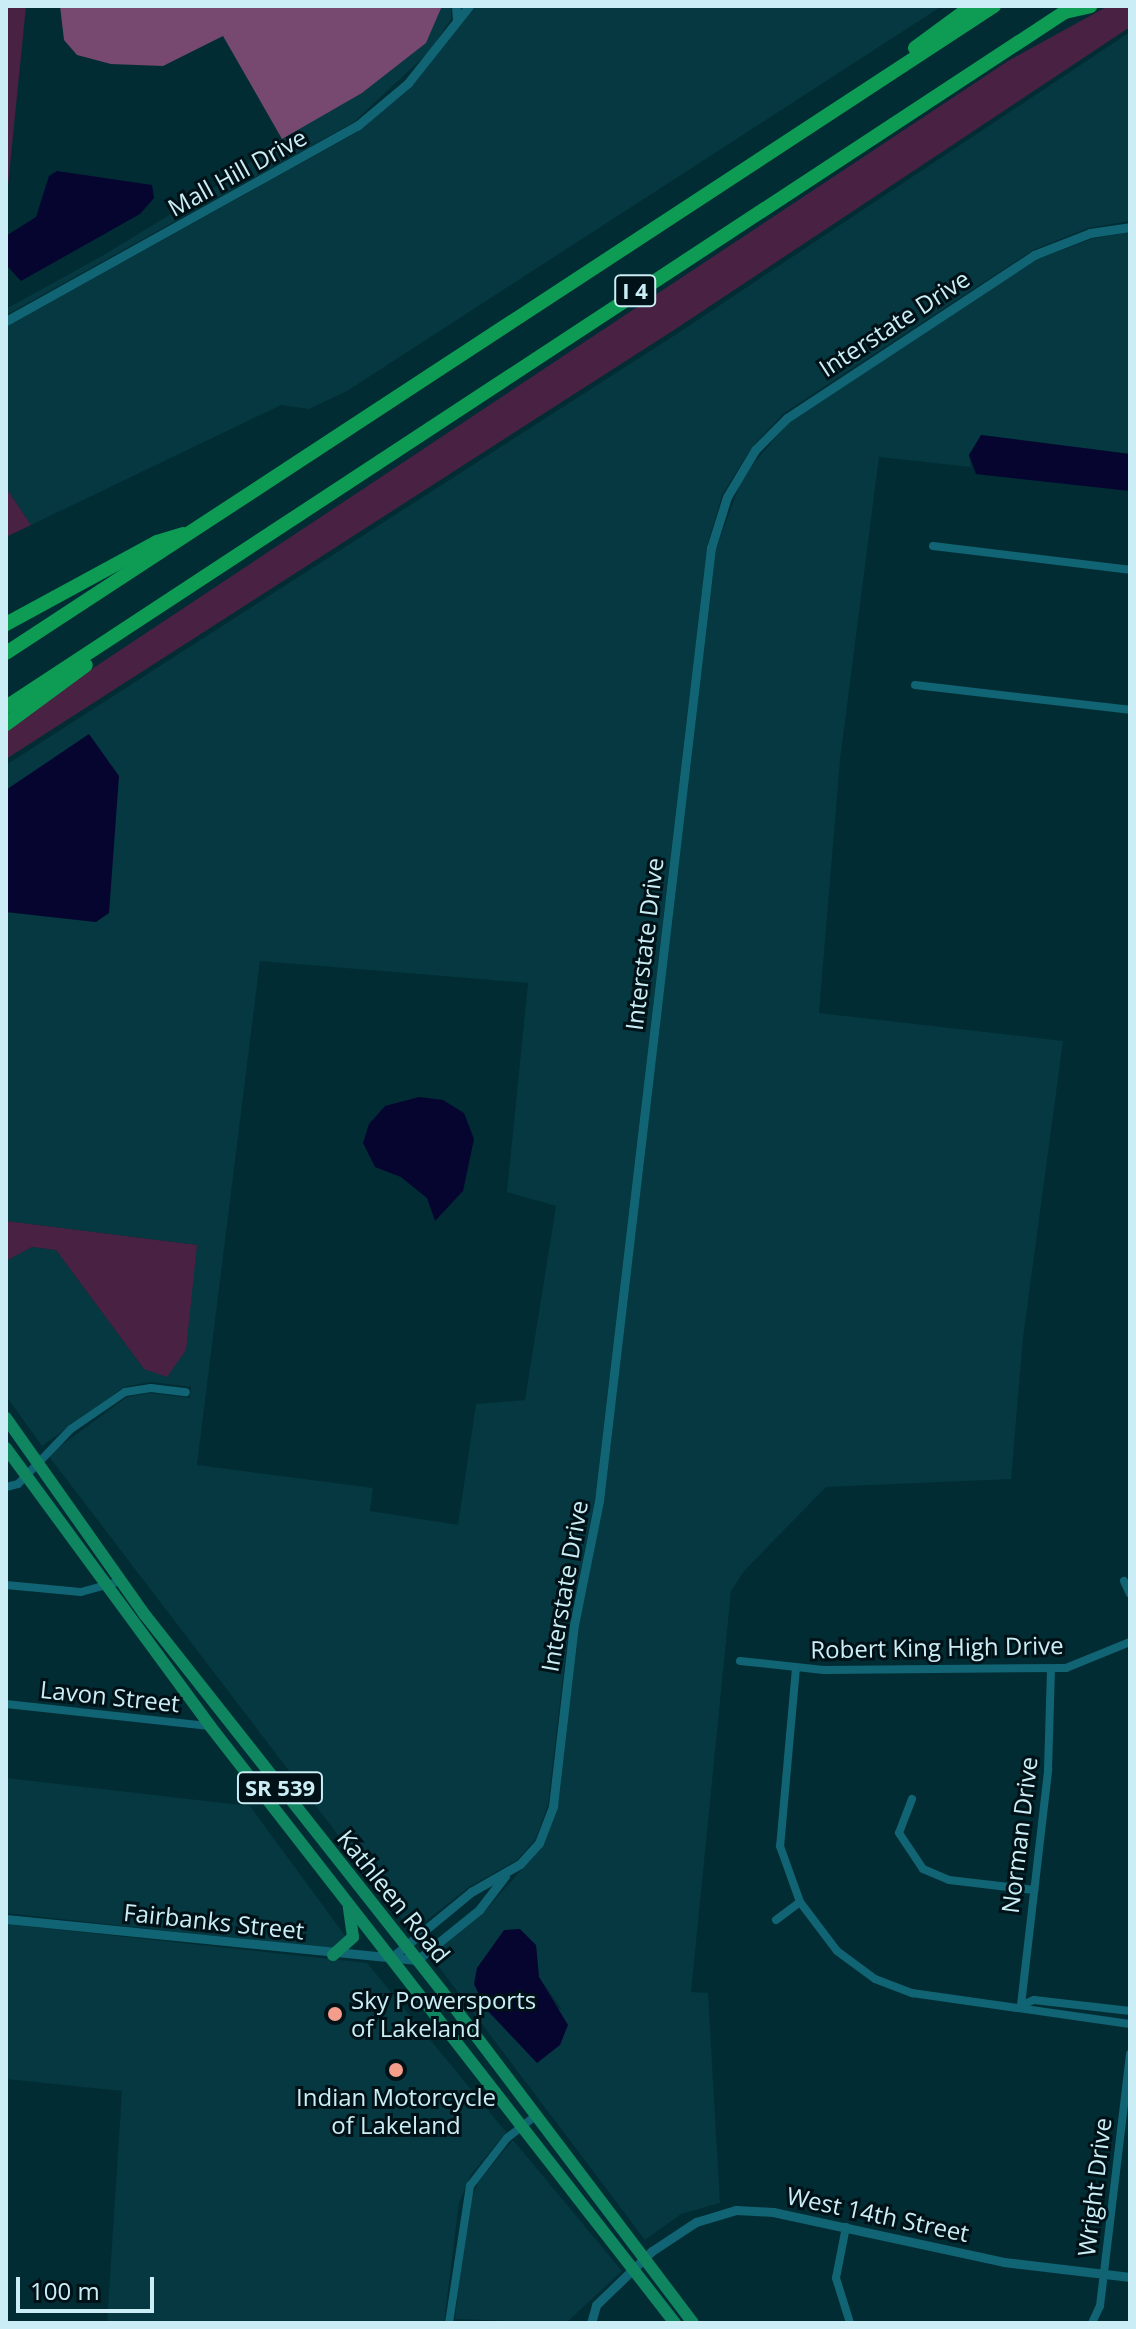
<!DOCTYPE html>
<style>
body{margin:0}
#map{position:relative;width:1136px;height:2329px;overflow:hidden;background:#022c33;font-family:"Open Sans",sans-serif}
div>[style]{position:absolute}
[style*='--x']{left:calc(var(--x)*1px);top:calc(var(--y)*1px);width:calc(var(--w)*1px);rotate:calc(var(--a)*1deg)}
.built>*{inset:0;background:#053841}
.green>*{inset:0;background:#492143}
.forest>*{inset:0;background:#774970}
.water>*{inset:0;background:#060530}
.minor>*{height:8px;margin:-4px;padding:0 4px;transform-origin:4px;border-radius:4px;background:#116473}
.tertiary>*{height:9px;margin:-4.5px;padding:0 4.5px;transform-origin:4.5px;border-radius:4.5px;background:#116473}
.primary>*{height:12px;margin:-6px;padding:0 6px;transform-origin:6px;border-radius:6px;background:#0f8560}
.motorway>*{height:14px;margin:-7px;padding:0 7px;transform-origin:7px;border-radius:7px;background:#0e9b53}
.dots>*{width:22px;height:22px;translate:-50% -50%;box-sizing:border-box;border:4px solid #001217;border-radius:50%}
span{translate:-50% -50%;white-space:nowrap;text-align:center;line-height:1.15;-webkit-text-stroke:6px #001217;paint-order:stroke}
.shield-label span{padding:2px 6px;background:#001217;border:2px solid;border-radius:6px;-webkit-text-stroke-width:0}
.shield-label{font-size:22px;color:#cbeef6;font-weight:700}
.street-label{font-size:24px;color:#cbeef6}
.poi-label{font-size:24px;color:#cbeef6}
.left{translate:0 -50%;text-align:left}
.frame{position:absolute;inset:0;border:8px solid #cbeef6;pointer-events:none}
.scale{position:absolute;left:16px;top:2277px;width:138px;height:36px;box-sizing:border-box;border:4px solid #cbeef6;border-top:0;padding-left:10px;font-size:24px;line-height:28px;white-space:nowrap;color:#cbeef6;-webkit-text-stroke:6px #001217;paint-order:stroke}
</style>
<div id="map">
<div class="built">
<i style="clip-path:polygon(442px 6px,451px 6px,451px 19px,430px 51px,354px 122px,6px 315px,6px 309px,102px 256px,240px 172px,266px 147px,362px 93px,426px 43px)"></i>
<i style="clip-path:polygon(474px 6px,942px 6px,347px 391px,309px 409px,281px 405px,31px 525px,6px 488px,6px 327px,359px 131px,411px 87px)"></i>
<i style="clip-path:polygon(evenodd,1130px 32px,1130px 221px,1088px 228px,1033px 250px,784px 413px,752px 447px,722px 495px,707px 547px,595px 1500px,569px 1625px,548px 1805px,535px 1840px,517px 1860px,469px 1887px,412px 1932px,48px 1455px,127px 1397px,150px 1393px,190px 1398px,191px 1387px,151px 1382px,124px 1387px,42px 1446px,6px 1396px,6px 1261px,32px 1247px,56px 1250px,144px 1369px,197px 1245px,6px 1221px,6px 912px,96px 922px,89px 735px,6px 790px,6px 765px,675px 335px,1130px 32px,260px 961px,528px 983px,507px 1192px,556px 1206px,525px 1400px,476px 1404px,458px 1525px,370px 1511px,373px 1488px,197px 1465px,260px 961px)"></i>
<i style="clip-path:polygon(evenodd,1130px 232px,1130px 454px,982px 435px,969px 455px,971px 467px,879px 457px,840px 760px,819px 1013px,1063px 1041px,1023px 1338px,1011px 1479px,826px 1487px,744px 1571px,731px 1591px,691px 1992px,708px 1993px,720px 2203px,681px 2214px,645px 2240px,430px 1955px,482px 1914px,542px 1847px,558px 1807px,579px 1626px,604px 1501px,716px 549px,743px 476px,789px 422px,1036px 260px,1091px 239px,1130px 232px,498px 1944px,536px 1946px,539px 1977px,562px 2010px,477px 1968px,498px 1944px)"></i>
<i style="clip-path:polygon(6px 1778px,250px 1806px,346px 1937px,332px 1949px,6px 1913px)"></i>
<i style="clip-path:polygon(6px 1924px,367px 1963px,506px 2132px,471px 2175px,459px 2203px,444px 2323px,107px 2323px,122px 2091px,6px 2079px)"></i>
<i style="clip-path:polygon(513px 2140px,622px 2271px,566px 2323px,455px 2319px,468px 2206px,479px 2181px)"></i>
</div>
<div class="green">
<i style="clip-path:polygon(6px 6px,26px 6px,6px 205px)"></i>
<i style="clip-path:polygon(1108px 6px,1130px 6px,1130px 27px,674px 330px,6px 759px,6px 728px,33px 708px,1008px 61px)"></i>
<i style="clip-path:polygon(6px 488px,31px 525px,6px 537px)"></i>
<i style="clip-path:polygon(6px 1221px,197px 1245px,186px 1350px,167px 1377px,144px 1369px,56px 1250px,32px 1247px,6px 1261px)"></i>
</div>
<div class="forest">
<i style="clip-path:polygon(60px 6px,442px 6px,426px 43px,362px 93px,282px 139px,223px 36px,163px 66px,111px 64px,77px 55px,64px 40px)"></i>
</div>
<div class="water">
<i style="clip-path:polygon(57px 171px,152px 185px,154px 198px,140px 214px,21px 281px,6px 265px,6px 236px,36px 217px,49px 176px)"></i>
<i style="clip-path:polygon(981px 435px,1130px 454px,1130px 491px,976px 474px,969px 455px)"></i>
<i style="clip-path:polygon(89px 734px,119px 776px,109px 913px,96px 922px,6px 912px,6px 790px)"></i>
<i style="clip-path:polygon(419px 1097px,443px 1100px,464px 1113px,474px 1139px,463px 1191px,435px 1221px,427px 1198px,401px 1177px,375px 1167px,363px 1143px,369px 1124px,385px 1106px)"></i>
<i style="clip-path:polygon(520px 1929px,536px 1945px,539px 1977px,568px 2025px,560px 2045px,537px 2063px,486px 2009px,474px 1984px,477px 1968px,504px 1930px)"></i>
</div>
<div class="minor">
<i style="--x:933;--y:546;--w:198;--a:6.9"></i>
<i style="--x:915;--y:685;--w:216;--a:6.6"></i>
<i style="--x:6;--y:1487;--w:12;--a:-14"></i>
<i style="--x:18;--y:1484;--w:76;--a:-46.1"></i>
<i style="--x:71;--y:1429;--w:65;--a:-34.4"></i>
<i style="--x:125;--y:1392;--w:26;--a:-9"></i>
<i style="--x:151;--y:1388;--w:35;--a:7"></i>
<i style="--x:1124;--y:1581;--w:14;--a:65"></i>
<i style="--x:6;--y:1585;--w:75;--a:5.3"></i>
<i style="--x:81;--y:1592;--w:41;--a:-15.4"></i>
<i style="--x:740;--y:1661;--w:84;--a:6.1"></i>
<i style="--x:824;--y:1670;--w:242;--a:-0.5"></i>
<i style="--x:1066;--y:1668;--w:69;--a:-22.1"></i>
<i style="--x:796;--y:1668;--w:179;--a:95.1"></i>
<i style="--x:780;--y:1846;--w:59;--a:70.3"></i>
<i style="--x:800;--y:1902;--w:61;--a:52.9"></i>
<i style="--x:837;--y:1951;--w:47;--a:36.4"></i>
<i style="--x:875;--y:1979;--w:40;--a:21"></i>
<i style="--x:912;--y:1993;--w:220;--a:8.1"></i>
<i style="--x:6;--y:1704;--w:205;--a:6.2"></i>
<i style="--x:912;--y:1799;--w:36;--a:111"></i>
<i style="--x:899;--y:1833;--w:43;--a:56.3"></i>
<i style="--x:923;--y:1869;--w:28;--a:23"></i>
<i style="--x:949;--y:1880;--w:86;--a:6.7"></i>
<i style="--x:776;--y:1920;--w:30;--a:-37"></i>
<i style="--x:1021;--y:2005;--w:237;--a:-83.4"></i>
<i style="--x:1048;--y:1770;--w:101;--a:-88.3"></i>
<i style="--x:1022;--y:2005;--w:13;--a:-23"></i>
<i style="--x:1034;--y:2000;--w:97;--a:6.5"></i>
<i style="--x:846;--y:2227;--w:52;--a:101.1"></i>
<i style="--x:836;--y:2278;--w:47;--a:72.7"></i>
<i style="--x:449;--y:2323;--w:139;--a:-81.3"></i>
<i style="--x:470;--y:2186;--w:61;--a:-52.4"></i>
<i style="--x:507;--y:2138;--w:36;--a:-38"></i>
<i style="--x:1092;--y:2323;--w:19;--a:-65"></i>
<i style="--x:1100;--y:2306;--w:254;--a:-83.2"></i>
</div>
<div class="tertiary">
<i style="--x:456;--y:6;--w:13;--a:86"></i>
<i style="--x:6;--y:321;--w:402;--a:-29.1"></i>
<i style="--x:357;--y:126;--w:67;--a:-40.1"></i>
<i style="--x:408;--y:83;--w:98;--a:-51.6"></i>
<i style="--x:6;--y:1919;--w:413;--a:5.7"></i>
<i style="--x:417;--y:1960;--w:80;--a:-38.9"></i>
<i style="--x:479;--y:1910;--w:43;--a:-52.6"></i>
<i style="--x:391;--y:1958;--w:104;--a:-39.5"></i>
<i style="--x:471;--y:1892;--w:56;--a:-29.7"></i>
<i style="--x:520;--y:1864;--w:28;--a:-48"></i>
<i style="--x:539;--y:1843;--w:40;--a:-69"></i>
<i style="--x:553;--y:1806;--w:182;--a:-83.4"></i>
<i style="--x:574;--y:1625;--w:126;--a:-78.6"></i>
<i style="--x:599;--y:1501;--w:960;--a:-83.3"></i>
<i style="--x:711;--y:548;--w:53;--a:-72.6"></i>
<i style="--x:727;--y:497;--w:55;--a:-59.2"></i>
<i style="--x:755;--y:450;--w:45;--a:-45"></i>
<i style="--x:787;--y:418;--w:296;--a:-33.4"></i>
<i style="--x:1034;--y:255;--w:60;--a:-21.4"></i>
<i style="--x:1090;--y:233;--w:40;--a:-8.5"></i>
<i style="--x:591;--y:2323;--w:19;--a:-74"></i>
<i style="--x:596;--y:2305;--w:78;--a:-44"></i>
<i style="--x:652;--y:2251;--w:53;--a:-33.4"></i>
<i style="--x:696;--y:2222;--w:42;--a:-16.7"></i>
<i style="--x:736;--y:2210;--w:37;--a:3"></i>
<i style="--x:773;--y:2212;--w:236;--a:12.2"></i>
<i style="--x:1004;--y:2262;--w:127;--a:6.8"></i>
</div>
<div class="primary">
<i style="--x:6;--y:1418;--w:241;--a:54.8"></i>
<i style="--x:145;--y:1615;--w:479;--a:51.7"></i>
<i style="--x:442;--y:1991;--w:416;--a:52.9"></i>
<i style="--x:6;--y:1448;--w:345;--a:53.7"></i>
<i style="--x:210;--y:1726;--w:757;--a:52.09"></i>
<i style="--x:333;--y:1955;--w:27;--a:-42"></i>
<i style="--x:353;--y:1937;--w:30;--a:-98"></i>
</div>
<div class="motorway">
<i style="--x:1065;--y:12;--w:26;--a:-13"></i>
<i style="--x:915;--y:48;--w:71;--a:-36.4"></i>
<i style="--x:6;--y:624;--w:172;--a:-28.5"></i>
<i style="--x:157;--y:542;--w:27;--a:-17"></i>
<i style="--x:6;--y:653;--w:1181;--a:-33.22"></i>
<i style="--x:6;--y:707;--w:1278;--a:-33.28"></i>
<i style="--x:6;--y:724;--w:99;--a:-36.4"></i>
</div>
<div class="dots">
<i style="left:335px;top:2014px;background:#f49d8b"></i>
<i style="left:396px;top:2070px;background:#f49d8b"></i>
</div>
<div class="shield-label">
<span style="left:635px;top:291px">I 4</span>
<span style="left:280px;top:1788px">SR 539</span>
</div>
<div class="street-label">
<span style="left:237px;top:172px;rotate:-29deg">Mall Hill Drive</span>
<span style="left:894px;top:323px;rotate:-33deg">Interstate Drive</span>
<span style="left:644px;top:944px;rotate:-83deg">Interstate Drive</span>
<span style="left:564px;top:1586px;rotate:-80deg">Interstate Drive</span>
<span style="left:937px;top:1647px;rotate:-1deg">Robert King High Drive</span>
<span style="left:110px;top:1696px;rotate:6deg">Lavon Street</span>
<span style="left:1019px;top:1835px;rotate:-83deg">Norman Drive</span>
<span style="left:394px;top:1896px;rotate:51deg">Kathleen Road</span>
<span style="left:214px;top:1921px;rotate:6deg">Fairbanks Street</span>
<span style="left:1094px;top:2187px;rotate:-83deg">Wright Drive</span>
<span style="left:878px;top:2214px;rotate:12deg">West 14th Street</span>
</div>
<div class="poi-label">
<span class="left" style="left:351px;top:2014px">Sky Powersports<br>of Lakeland</span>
<span style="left:396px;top:2111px">Indian Motorcycle<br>of Lakeland</span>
</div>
<div class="frame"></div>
<div class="scale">100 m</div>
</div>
